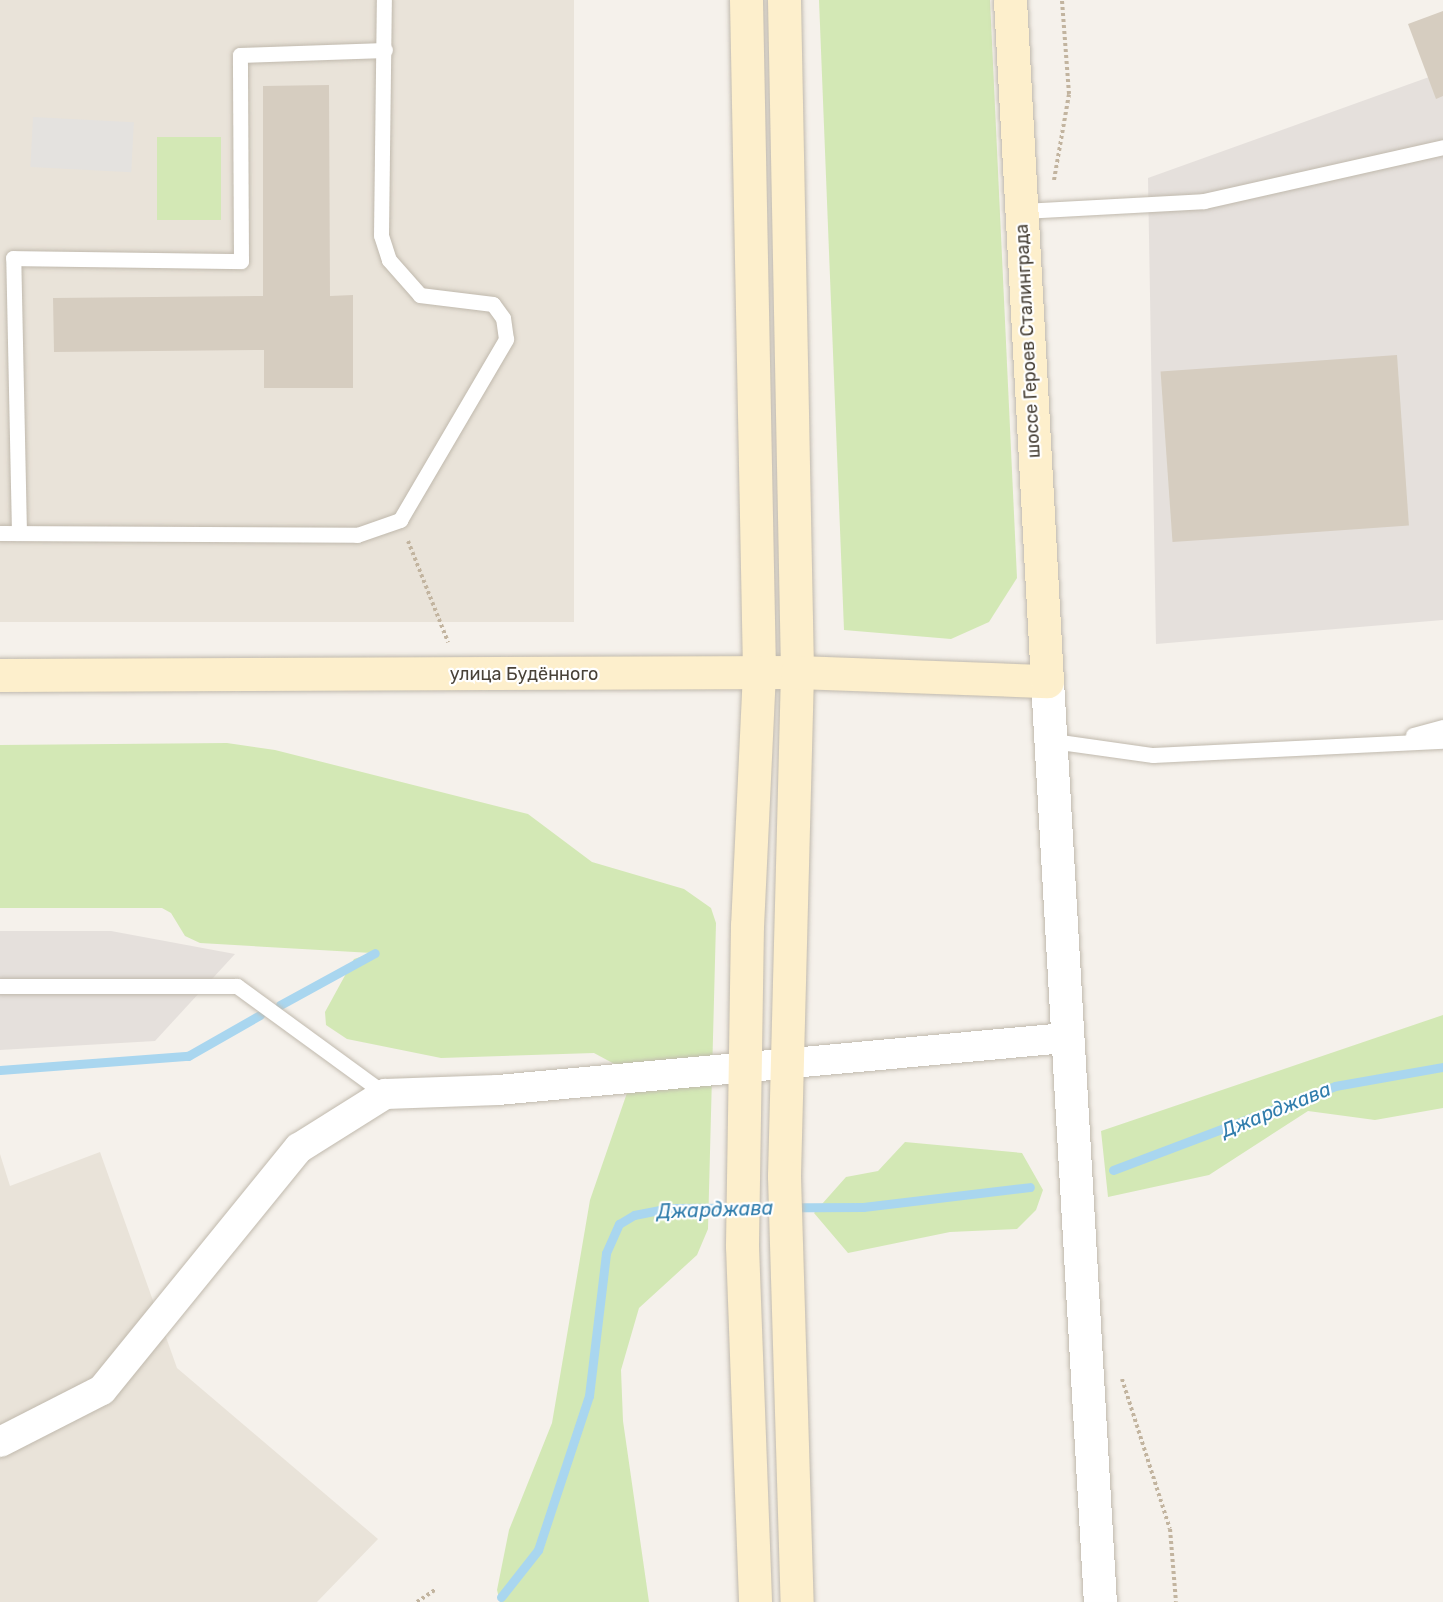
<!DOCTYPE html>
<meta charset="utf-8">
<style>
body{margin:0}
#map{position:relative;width:1443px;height:1602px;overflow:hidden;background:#f5f1eb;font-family:Rubik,sans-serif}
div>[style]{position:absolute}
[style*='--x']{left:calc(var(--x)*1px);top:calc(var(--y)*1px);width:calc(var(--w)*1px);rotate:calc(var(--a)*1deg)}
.residential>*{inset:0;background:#e9e3d9;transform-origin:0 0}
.industrial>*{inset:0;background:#e5e0dc}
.green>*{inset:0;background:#d3e8b5;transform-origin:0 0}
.parking>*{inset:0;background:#e4e2df;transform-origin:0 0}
.stream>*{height:9px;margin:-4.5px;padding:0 4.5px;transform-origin:4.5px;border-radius:4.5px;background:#a9d6ef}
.building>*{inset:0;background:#d6cdc0;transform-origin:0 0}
.path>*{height:4px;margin-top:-2px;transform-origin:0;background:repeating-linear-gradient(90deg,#c2b49f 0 3px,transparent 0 6px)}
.roads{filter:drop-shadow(0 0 2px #c0b9ad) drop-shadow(0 0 2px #c0b9ad)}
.service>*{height:15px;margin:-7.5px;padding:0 7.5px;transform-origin:7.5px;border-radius:7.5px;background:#fff}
.minor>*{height:30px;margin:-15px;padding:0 15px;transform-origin:15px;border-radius:15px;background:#fff}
.tertiary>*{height:33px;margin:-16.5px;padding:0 16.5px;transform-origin:16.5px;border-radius:16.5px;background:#fff}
.secondary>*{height:33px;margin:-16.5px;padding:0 16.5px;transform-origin:16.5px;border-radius:16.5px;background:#fdefcc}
span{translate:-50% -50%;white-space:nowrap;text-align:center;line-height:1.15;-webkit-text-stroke:4.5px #fff;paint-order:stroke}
.street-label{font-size:18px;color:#494238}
.water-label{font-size:20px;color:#317dac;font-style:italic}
</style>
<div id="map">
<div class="residential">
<i style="left:0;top:0;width:574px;height:622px"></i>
<i style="clip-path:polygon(100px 1152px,177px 1368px,378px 1539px,317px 1602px,0 1602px,0 1154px,10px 1186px)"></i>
</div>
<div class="industrial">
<i style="clip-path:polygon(1443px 72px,1443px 620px,1156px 644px,1148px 178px)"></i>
<i style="clip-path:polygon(0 931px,111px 931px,235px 954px,155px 1041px,0 1050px)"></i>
</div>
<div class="green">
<i style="clip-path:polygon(819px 0,990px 0,1017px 578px,989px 622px,951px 639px,844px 630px)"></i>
<i style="left:157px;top:137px;width:64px;height:83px"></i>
<i style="clip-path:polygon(227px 743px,275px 750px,528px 814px,592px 862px,684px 889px,711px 908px,716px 923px,708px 1229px,697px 1255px,639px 1308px,621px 1370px,623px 1421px,649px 1602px,500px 1602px,497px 1590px,509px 1530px,552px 1423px,590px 1200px,628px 1090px,620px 1067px,594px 1053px,441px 1058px,347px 1039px,326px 1025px,325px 1012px,354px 959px,372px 953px,200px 943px,185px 936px,171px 913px,162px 908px,0 908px,0 745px)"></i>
<i style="clip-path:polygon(1443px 1015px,1443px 1108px,1375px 1120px,1308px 1111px,1209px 1175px,1108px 1197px,1101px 1131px)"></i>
<i style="clip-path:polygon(905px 1142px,1022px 1153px,1043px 1190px,1036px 1210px,1017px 1229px,950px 1232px,848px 1253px,814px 1213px,846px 1177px,878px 1171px)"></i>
</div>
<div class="parking">
<i style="left:33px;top:117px;width:101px;height:50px;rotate:3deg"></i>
</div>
<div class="stream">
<i style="--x:280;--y:1005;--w:108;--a:-28.7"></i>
<i style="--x:0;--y:1070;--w:189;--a:-4.3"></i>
<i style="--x:188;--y:1056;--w:83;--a:-29.7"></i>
<i style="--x:1113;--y:1170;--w:237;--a:-20.7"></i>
<i style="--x:1335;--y:1086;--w:110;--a:-10"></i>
<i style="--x:501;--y:1597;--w:60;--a:-51.8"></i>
<i style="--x:538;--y:1550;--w:162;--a:-71.7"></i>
<i style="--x:589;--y:1396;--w:144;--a:-83.2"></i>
<i style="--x:606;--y:1253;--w:32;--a:-66"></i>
<i style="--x:619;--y:1224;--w:17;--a:-31"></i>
<i style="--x:634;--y:1215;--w:37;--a:-11"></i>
<i style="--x:670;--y:1208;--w:193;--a:-0.3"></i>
<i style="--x:863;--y:1207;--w:168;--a:-6.8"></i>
</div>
<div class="building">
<i style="clip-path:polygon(1443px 11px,1443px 96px,1436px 99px,1408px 24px)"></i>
<i style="clip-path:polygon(329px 85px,330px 296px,353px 295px,353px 388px,264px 388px,264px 350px,54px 352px,53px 298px,263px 296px,263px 86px)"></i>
<i style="left:1397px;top:355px;width:171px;height:237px;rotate:86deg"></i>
</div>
<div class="path">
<i style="--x:1054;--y:180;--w:87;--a:-80.1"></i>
<i style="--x:1069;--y:94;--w:94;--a:-94.3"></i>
<i style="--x:408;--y:541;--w:109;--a:68.4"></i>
<i style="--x:1122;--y:1379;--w:157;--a:72.3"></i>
<i style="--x:1170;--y:1529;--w:73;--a:85.3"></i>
<i style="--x:417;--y:1602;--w:23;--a:-34"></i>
</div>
<div class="roads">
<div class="service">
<i style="--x:1021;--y:211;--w:183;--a:-3.1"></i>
<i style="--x:1204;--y:201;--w:245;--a:-12.7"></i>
<i style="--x:0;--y:533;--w:357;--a:0.3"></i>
<i style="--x:357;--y:535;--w:46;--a:-19.2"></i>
<i style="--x:400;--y:520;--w:210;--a:-59.6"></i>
<i style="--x:506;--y:339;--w:21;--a:-98"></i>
<i style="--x:503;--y:318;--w:17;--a:-126"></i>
<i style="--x:493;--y:304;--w:74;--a:-173"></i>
<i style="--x:420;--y:295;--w:47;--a:-131.5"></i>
<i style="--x:389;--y:260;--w:26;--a:-108"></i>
<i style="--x:381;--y:235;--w:235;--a:-89.3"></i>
<i style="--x:19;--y:533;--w:275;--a:-91.2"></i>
<i style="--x:13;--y:258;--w:228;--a:0.8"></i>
<i style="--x:241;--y:261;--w:206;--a:-90.3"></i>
<i style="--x:240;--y:55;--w:145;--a:-2"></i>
<i style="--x:1413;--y:735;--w:31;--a:-15"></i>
<i style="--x:1053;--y:741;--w:101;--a:8"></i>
<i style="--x:1153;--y:755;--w:290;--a:-2.8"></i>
<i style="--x:0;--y:986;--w:237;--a:0"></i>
<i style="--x:237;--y:986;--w:183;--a:36.1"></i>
</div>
<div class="minor">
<i style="--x:0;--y:1442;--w:114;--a:-27"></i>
<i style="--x:102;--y:1390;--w:312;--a:-50.9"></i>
<i style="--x:299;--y:1148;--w:102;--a:-32.1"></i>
<i style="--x:385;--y:1094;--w:113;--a:-2"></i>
<i style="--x:498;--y:1090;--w:569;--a:-5.24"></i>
</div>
<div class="tertiary">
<i style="--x:1047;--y:681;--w:923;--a:86.71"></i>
</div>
<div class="secondary">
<i style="--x:746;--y:0;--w:672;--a:88.89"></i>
<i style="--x:759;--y:672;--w:253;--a:92.7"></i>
<i style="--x:747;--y:925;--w:321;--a:90.9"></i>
<i style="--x:742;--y:1246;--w:356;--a:87.9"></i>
<i style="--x:784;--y:0;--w:672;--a:88.89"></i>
<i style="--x:797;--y:672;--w:504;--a:91.48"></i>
<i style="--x:784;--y:1176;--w:426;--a:88.3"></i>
<i style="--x:0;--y:675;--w:797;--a:-0.22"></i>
<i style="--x:797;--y:672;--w:250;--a:2.1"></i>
<i style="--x:1047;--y:681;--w:682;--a:-93.11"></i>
</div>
</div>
<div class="street-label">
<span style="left:1028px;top:341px;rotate:-93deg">шоссе Героев Сталинграда</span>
<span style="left:524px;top:674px">улица Будённого</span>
</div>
<div class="water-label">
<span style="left:1276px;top:1110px;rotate:-22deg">Джарджава</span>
<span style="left:715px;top:1210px;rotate:-2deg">Джарджава</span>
</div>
</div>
